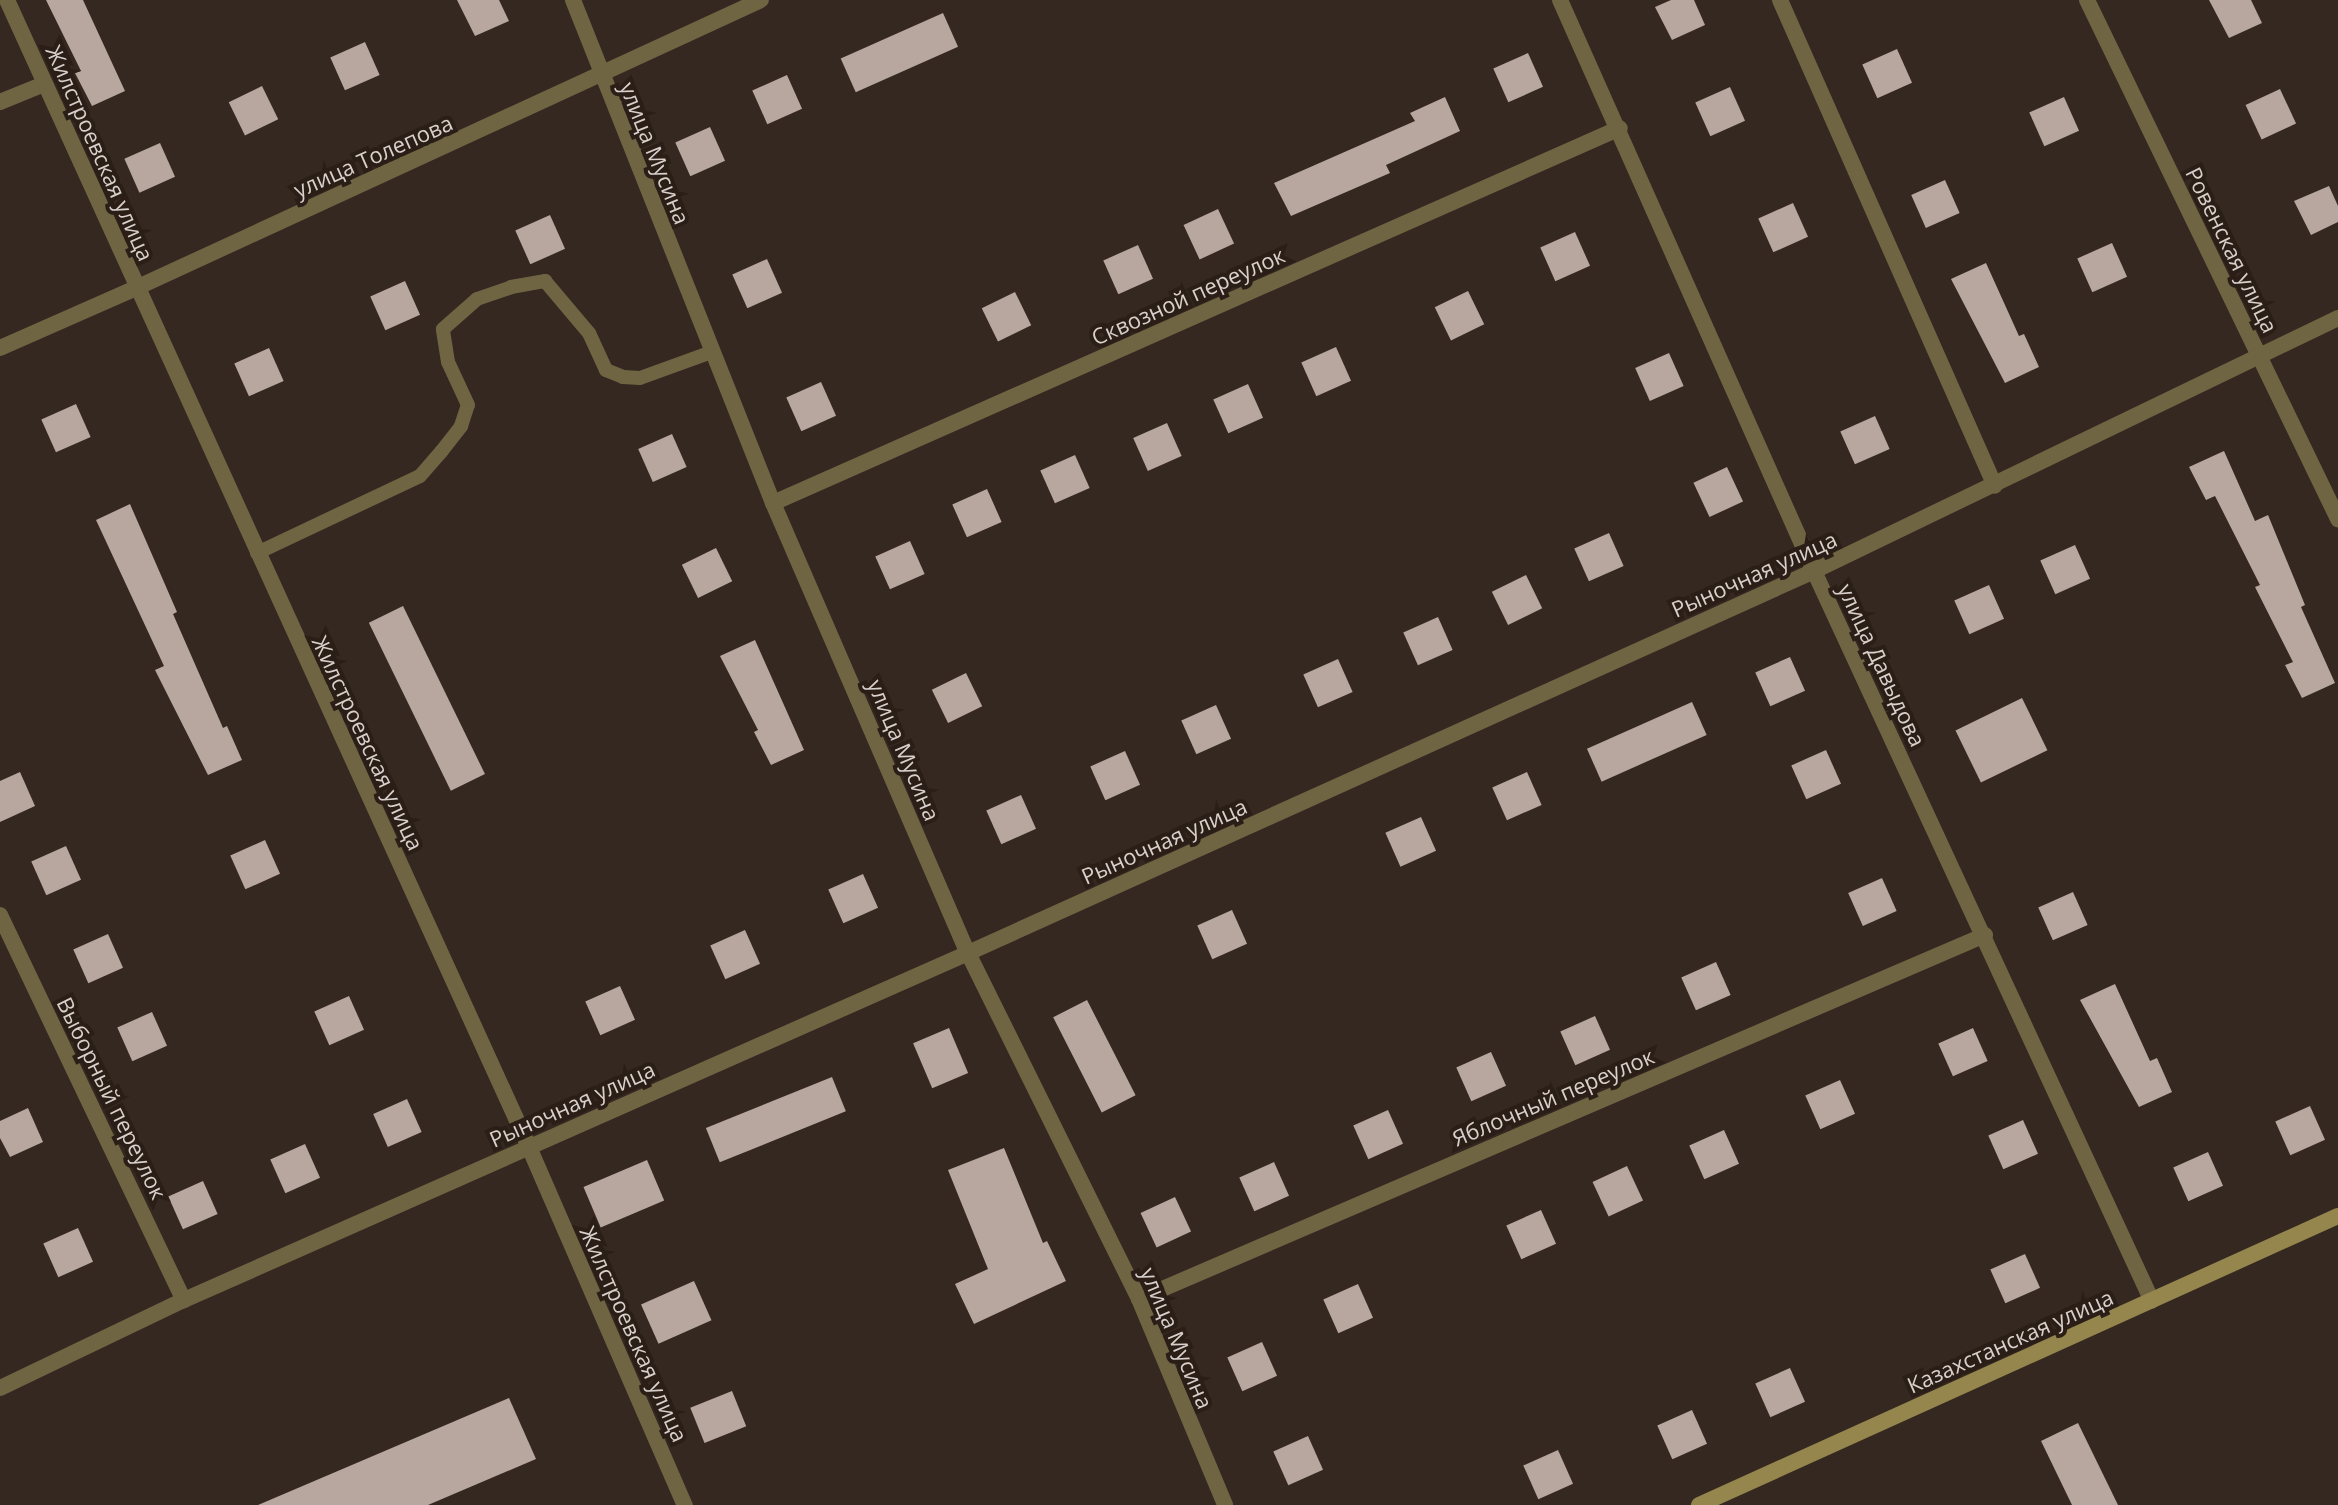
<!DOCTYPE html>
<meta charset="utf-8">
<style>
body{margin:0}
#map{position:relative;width:2338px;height:1505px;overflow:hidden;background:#342821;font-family:"Open Sans",sans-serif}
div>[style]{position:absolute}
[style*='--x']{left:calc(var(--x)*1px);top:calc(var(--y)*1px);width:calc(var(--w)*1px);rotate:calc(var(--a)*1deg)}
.building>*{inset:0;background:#b8a79f;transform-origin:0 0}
.service>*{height:14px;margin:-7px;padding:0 7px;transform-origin:7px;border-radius:7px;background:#6f6543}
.minor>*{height:16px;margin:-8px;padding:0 8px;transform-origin:8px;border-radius:8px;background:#6f6543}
.tertiary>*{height:16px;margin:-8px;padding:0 8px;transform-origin:8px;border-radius:8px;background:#6f6543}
.secondary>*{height:16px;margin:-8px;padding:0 8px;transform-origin:8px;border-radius:8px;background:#95864d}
span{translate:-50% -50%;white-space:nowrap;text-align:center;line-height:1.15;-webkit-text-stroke:8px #2a1e17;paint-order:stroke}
.street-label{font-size:22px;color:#d9d0cc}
</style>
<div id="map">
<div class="building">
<i style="clip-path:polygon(46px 0,83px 0,125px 91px,92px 106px,75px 73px,81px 71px)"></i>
<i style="clip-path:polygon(457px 0,499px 0,509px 21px,475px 36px)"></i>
<i style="clip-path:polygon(1671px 0,1694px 0,1705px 25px,1672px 40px,1655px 7px)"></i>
<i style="clip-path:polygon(2209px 0,2251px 0,2262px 23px,2229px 38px)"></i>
<i style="left:943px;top:13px;width:37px;height:112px;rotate:66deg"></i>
<i style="left:365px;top:42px;width:36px;height:38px;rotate:66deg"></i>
<i style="left:1897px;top:49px;width:37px;height:38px;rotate:66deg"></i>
<i style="left:1528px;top:53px;width:37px;height:38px;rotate:66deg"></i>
<i style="left:787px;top:75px;width:37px;height:38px;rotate:66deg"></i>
<i style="left:262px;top:86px;width:37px;height:37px;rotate:64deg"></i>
<i style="left:1730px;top:87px;width:37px;height:38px;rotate:66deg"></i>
<i style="left:2280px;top:89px;width:38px;height:38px;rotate:65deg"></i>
<i style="clip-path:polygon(1445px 97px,1460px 131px,1386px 165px,1390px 173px,1291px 216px,1274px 183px,1415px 121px,1410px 113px)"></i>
<i style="left:2064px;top:97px;width:37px;height:38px;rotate:66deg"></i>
<i style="left:710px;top:127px;width:37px;height:38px;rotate:66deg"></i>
<i style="left:160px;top:143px;width:37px;height:39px;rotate:66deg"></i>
<i style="left:1945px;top:180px;width:36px;height:37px;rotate:66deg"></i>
<i style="clip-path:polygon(2329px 186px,2338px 206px,2338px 222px,2311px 235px,2294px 201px)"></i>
<i style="left:1793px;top:203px;width:37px;height:38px;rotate:66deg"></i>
<i style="left:1218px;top:209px;width:38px;height:38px;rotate:65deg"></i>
<i style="left:550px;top:215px;width:37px;height:38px;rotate:66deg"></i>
<i style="left:1575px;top:232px;width:37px;height:38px;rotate:66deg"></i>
<i style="left:2112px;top:243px;width:37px;height:38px;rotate:66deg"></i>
<i style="left:1138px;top:245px;width:37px;height:38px;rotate:66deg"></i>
<i style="left:767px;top:259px;width:37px;height:38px;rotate:66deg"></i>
<i style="clip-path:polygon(1986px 263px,2019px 336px,2024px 334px,2039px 367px,2005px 383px,1951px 279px)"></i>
<i style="left:405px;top:281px;width:37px;height:38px;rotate:66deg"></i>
<i style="left:1468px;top:291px;width:37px;height:37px;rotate:64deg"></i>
<i style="left:1015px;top:292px;width:37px;height:37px;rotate:64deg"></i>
<i style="left:1336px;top:347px;width:37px;height:38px;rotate:66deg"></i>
<i style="left:269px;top:348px;width:36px;height:38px;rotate:66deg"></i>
<i style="left:1669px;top:353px;width:36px;height:37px;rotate:66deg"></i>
<i style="left:821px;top:382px;width:37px;height:38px;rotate:66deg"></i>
<i style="left:1248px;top:384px;width:37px;height:38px;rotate:66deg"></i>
<i style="left:76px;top:404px;width:36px;height:38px;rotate:66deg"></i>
<i style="left:1875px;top:416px;width:36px;height:38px;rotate:66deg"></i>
<i style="left:1167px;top:423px;width:36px;height:37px;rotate:66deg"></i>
<i style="left:672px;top:434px;width:36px;height:37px;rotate:66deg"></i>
<i style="clip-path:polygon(2224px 451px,2255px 521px,2268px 515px,2305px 605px,2301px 607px,2335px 683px,2302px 698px,2285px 665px,2293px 662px,2255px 587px,2260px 585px,2215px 496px,2206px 500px,2189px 467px)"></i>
<i style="left:1075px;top:455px;width:36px;height:38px;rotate:66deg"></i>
<i style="left:1727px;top:467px;width:38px;height:37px;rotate:65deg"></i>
<i style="left:987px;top:489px;width:36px;height:38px;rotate:66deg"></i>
<i style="clip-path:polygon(130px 504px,177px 612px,173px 614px,223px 728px,227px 726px,242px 760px,208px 775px,155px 670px,164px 666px,96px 520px)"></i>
<i style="left:1609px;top:533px;width:36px;height:38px;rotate:66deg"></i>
<i style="left:910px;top:541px;width:36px;height:38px;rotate:66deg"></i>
<i style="left:2075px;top:545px;width:37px;height:38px;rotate:66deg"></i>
<i style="left:716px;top:548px;width:37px;height:38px;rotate:64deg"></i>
<i style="left:1526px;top:575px;width:37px;height:38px;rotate:64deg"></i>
<i style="left:1989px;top:585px;width:37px;height:38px;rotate:66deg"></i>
<i style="left:403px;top:606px;width:187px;height:38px;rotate:64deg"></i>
<i style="left:1438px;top:617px;width:36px;height:38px;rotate:66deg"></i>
<i style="clip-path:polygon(755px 640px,804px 750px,771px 765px,754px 732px,758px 730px,720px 656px)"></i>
<i style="left:1790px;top:657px;width:37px;height:38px;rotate:66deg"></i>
<i style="left:1338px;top:659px;width:36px;height:38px;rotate:66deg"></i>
<i style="left:966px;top:673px;width:37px;height:38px;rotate:64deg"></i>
<i style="left:2022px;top:698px;width:58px;height:74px;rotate:64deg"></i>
<i style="left:1692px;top:702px;width:36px;height:115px;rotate:66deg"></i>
<i style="left:1216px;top:705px;width:37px;height:38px;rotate:66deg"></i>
<i style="left:1826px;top:750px;width:37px;height:38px;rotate:66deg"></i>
<i style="left:1125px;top:751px;width:37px;height:38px;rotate:66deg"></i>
<i style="clip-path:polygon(20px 772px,35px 806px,0 822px,0 781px)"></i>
<i style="left:1527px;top:772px;width:36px;height:38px;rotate:66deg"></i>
<i style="left:1021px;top:795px;width:37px;height:38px;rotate:66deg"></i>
<i style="left:1421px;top:817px;width:37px;height:39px;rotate:66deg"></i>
<i style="left:265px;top:840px;width:37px;height:38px;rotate:66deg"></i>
<i style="left:66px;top:846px;width:37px;height:38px;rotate:66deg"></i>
<i style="left:863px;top:874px;width:37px;height:38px;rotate:66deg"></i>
<i style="left:1882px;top:878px;width:36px;height:37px;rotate:66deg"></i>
<i style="left:2073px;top:892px;width:36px;height:38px;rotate:66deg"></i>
<i style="left:1232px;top:910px;width:37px;height:38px;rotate:66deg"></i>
<i style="left:745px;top:930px;width:37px;height:38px;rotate:66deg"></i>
<i style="left:108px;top:934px;width:37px;height:38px;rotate:66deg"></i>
<i style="left:1716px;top:962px;width:36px;height:38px;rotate:66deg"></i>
<i style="clip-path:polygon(2115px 984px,2150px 1061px,2157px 1058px,2172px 1092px,2139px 1107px,2080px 1000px)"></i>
<i style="left:620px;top:986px;width:37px;height:38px;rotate:66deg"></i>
<i style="left:349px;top:996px;width:37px;height:38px;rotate:66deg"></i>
<i style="left:1087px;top:1000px;width:107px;height:38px;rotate:63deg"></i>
<i style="left:152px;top:1012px;width:37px;height:38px;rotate:66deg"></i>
<i style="left:1595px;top:1016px;width:37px;height:38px;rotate:66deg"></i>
<i style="left:949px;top:1028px;width:49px;height:39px;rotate:67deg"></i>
<i style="left:1973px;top:1028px;width:36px;height:38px;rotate:66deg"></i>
<i style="left:1491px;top:1052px;width:37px;height:38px;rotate:66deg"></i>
<i style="left:832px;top:1077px;width:37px;height:136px;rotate:68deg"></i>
<i style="left:1840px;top:1080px;width:37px;height:38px;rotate:66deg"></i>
<i style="left:407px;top:1099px;width:36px;height:37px;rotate:66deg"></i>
<i style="left:2310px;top:1106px;width:37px;height:38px;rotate:66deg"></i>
<i style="clip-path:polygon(28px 1108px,43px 1142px,10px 1157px,0 1138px,0 1121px)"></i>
<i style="left:1388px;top:1110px;width:37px;height:38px;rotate:66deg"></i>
<i style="left:2023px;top:1120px;width:37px;height:38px;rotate:66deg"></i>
<i style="left:1724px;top:1130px;width:37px;height:38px;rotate:66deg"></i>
<i style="left:305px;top:1144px;width:37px;height:38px;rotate:66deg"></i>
<i style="clip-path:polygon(1004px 1148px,1043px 1243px,1047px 1241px,1066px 1281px,974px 1324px,955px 1284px,988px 1269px,948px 1170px)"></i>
<i style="left:2208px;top:1152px;width:37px;height:38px;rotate:66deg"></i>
<i style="left:647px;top:1160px;width:44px;height:69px;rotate:67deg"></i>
<i style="left:1274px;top:1162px;width:37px;height:38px;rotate:66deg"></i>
<i style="left:1627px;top:1166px;width:38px;height:38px;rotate:65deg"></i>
<i style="left:203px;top:1181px;width:36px;height:38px;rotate:66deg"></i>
<i style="left:1175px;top:1197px;width:38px;height:38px;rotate:65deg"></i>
<i style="left:1541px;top:1210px;width:37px;height:38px;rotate:66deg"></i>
<i style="left:78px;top:1228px;width:37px;height:38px;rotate:66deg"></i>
<i style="left:2025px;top:1254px;width:37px;height:38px;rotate:66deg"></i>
<i style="left:694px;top:1281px;width:43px;height:58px;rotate:66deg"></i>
<i style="left:1358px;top:1284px;width:37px;height:38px;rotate:66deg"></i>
<i style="left:1262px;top:1342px;width:37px;height:38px;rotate:66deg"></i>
<i style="left:1790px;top:1368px;width:37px;height:38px;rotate:66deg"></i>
<i style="left:732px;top:1391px;width:38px;height:45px;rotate:68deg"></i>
<i style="clip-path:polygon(509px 1398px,536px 1459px,428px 1505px,258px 1505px)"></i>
<i style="left:1692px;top:1410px;width:37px;height:38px;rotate:66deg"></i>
<i style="clip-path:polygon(2078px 1423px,2118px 1505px,2072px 1505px,2041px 1441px)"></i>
<i style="left:1308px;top:1436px;width:37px;height:38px;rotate:66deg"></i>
<i style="left:1558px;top:1450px;width:37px;height:38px;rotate:66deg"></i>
</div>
<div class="service">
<i style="--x:257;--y:553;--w:180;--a:-25.3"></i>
<i style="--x:420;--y:476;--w:32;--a:-49"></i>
<i style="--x:441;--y:452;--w:33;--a:-52"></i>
<i style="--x:461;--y:426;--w:22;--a:-72"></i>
<i style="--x:468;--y:405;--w:47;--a:-114.9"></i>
<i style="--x:448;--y:362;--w:33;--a:-99"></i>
<i style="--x:443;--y:329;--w:45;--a:-41.4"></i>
<i style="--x:477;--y:299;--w:36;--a:-19"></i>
<i style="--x:511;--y:287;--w:35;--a:-10"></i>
<i style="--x:545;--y:281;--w:68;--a:49.8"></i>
<i style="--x:589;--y:333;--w:41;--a:65.3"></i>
<i style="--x:606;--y:370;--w:18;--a:22"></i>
<i style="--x:623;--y:377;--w:17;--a:3"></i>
<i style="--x:640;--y:378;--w:77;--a:-19.9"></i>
</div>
<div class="minor">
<i style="--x:573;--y:0;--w:541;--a:68.32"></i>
<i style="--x:773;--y:503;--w:490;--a:66.6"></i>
<i style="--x:968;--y:953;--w:386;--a:63.7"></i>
<i style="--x:1139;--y:1299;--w:223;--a:67.3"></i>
<i style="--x:1560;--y:0;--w:625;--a:66.02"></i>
<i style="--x:1814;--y:571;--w:804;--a:65.16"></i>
<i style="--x:1780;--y:0;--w:531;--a:66.14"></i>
<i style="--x:2087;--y:0;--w:577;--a:64.19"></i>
<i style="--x:0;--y:102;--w:48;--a:-22.2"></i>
<i style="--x:0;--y:348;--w:149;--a:-23.8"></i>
<i style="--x:773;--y:503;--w:926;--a:-23.88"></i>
<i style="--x:0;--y:915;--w:427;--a:64.5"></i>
<i style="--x:1139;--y:1299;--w:921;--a:-23.28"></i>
<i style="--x:0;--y:1388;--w:204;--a:-25.6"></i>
<i style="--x:184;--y:1300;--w:857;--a:-23.87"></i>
<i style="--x:968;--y:953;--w:928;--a:-24.3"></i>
<i style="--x:1814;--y:571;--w:582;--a:-25.77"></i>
</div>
<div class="tertiary">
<i style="--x:7;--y:0;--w:1260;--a:65.53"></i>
<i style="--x:529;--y:1147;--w:391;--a:66.5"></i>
<i style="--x:136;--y:288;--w:688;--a:-24.74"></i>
</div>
<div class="secondary">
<i style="--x:1699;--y:1505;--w:701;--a:-24.34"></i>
</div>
<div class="street-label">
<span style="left:100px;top:153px;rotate:66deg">Жилстроевская улица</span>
<span style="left:655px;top:153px;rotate:68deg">улица Мусина</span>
<span style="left:373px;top:156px;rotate:-24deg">улица Толепова</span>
<span style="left:2232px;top:250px;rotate:64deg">Ровенская улица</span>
<span style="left:1188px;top:296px;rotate:-24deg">Сквозной переулок</span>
<span style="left:1754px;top:574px;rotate:-24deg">Рыночная улица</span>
<span style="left:1882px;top:665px;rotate:65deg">улица Давыдова</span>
<span style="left:368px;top:743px;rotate:65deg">Жилстроевская улица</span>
<span style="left:904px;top:750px;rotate:67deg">улица Мусина</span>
<span style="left:1164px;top:841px;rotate:-24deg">Рыночная улица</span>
<span style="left:1553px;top:1097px;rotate:-23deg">Яблочный переулок</span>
<span style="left:112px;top:1098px;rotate:64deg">Выборный переулок</span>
<span style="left:572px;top:1104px;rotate:-24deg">Рыночная улица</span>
<span style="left:634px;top:1334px;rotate:66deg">Жилстроевская улица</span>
<span style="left:1177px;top:1338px;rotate:67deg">улица Мусина</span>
<span style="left:2010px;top:1341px;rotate:-24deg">Казахстанская улица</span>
</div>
</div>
